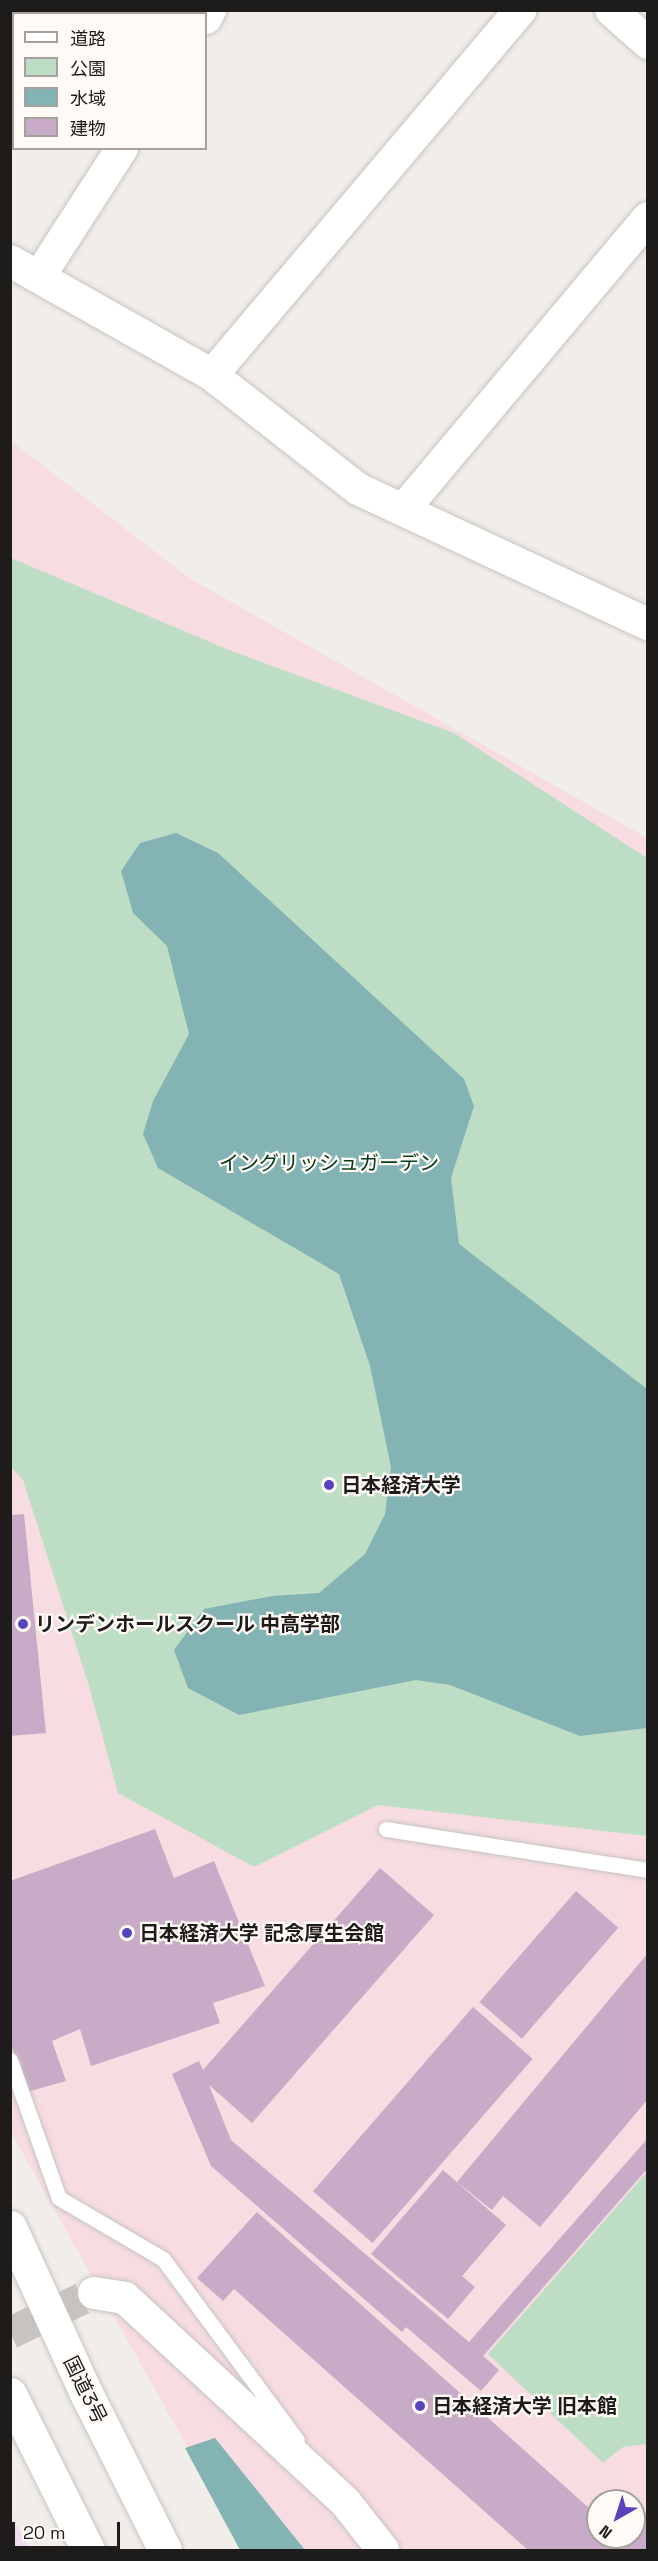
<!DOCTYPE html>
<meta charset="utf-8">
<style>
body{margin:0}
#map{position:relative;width:658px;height:2561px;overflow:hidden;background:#f1ede9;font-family:"Space Grotesk","Noto Sans JP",sans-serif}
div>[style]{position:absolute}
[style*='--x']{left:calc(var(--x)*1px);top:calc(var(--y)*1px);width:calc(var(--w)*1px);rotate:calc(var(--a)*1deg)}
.education>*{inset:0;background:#f7dce1}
.medical>*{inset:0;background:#eedeef}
.green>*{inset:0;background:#beddc5}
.water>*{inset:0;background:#84b3b4}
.building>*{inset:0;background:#c8abc6;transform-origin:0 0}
.minor-tunnel>*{height:32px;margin-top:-16px;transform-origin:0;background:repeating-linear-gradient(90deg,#c7c3c0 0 32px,transparent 0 48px)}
.roads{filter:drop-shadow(0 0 2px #c8c4c0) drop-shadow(0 0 2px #c8c4c0)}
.service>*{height:15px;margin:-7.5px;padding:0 7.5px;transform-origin:7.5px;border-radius:7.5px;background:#fff}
.minor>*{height:32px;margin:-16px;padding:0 16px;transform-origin:16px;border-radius:16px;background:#fff}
.trunk>*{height:33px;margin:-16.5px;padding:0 16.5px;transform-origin:16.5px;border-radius:16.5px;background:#fff}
.dots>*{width:16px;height:16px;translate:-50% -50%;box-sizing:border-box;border:3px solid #fffaf6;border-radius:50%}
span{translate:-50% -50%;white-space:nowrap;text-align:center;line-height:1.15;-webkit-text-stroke:4.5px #fffaf6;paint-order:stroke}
.park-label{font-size:20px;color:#003919}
.poi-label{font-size:20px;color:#1e1c1b;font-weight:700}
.left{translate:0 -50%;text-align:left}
.street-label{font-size:20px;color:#1e1c1b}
.frame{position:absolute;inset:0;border:12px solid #1e1c1b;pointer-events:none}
.legend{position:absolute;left:12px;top:12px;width:195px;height:138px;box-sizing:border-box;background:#fffaf6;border:2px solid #a5a19e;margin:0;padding:8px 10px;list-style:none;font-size:18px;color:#1e1c1b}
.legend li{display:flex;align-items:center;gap:12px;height:30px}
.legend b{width:30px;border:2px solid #a5a19e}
.north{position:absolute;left:586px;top:2489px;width:60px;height:60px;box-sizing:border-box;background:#fffaf6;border:2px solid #a5a19e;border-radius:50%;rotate:219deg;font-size:16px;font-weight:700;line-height:24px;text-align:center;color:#1e1c1b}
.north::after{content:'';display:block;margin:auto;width:21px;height:27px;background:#5744bc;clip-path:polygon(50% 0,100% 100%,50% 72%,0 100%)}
.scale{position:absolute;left:12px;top:2522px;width:108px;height:27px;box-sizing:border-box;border:3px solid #1e1c1b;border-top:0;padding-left:8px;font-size:18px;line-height:21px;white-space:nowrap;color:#1e1c1b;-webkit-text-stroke:4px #fffaf6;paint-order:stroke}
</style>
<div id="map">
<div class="education">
<i style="clip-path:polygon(evenodd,10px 440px,189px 578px,647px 838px,647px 2550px,245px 2550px,11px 2132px,10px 440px,598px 2501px,634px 2501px,634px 2537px,598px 2537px,598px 2501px)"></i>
</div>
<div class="medical">
<i style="clip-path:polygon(10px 2515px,11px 2515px,30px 2550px,11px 2550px)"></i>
</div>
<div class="green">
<i style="clip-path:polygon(11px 558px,229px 650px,454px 733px,647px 858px,647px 1836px,378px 1805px,254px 1867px,118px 1793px,89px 1686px,23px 1480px,11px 1467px)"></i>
<i style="clip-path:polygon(647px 2172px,647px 2444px,623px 2447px,603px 2463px,488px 2354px)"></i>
</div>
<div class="water">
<i style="clip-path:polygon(176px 833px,218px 853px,464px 1079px,474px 1106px,451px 1178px,459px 1244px,647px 1389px,647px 1728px,580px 1736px,450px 1685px,416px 1680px,239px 1715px,188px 1688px,174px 1650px,204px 1609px,272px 1596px,319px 1593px,365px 1554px,385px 1514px,391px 1467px,370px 1366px,339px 1274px,158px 1168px,143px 1134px,153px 1101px,189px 1034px,167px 946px,133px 913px,121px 871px,140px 843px)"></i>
<i style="clip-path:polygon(215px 2438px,305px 2550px,240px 2550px,185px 2448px)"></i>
</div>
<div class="building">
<i style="clip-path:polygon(24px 1514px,46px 1733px,10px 1736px,10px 1515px)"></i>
<i style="clip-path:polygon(155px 1829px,174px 1878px,214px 1861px,265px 1986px,213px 2003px,220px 2023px,91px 2066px,80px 2029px,52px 2041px,66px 2081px,27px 2092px,10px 2042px,10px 1881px)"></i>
<i style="clip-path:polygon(380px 1868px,434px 1915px,252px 2123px,209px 2085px,231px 2140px,469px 2342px,648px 2138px,648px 2168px,483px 2356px,499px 2370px,481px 2391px,406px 2327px,402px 2332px,211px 2166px,172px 2074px,199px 2061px,203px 2070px)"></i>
<i style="left:576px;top:1891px;width:56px;height:147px;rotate:41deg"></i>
<i style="clip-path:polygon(648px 1953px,648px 2099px,540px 2227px,503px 2196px,492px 2210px,457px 2182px)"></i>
<i style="left:473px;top:2007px;width:79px;height:244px;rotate:41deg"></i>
<i style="clip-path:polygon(443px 2170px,506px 2225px,462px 2276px,475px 2287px,448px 2319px,371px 2254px)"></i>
<i style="clip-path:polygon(257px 2212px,598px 2516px,598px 2537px,634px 2537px,634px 2525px,648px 2510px,648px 2550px,528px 2550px,234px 2289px,223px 2301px,197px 2278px)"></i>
</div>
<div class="minor-tunnel">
<i style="--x:10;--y:2333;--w:93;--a:-25.5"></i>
</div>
<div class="roads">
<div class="service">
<i style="--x:386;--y:1829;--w:265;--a:8.9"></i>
<i style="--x:10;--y:2060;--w:146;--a:70.5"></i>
<i style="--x:59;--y:2198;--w:121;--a:30.4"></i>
<i style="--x:163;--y:2259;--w:225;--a:53.5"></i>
</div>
<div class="minor">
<i style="--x:611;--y:10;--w:50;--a:41.7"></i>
<i style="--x:206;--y:18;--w:9;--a:-63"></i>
<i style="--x:10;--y:261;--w:232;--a:29.4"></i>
<i style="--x:212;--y:375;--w:185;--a:38"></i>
<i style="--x:358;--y:489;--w:320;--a:25"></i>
<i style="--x:39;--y:277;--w:153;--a:-57.2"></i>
<i style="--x:212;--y:375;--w:478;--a:-49.8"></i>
<i style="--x:403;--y:510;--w:381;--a:-50"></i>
<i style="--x:94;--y:2293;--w:31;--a:9"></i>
<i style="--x:125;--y:2298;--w:301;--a:42.8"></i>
<i style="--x:346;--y:2503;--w:60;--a:51.8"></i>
</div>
<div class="trunk">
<i style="--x:10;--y:2227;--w:180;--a:65.4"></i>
<i style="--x:85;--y:2391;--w:178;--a:63.3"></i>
<i style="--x:10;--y:2394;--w:174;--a:63.4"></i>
</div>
</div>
<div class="dots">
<i style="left:329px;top:1485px;background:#5744bc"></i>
<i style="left:23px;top:1624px;background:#5744bc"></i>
<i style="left:127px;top:1933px;background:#5744bc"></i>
<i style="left:420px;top:2406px;background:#5744bc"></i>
</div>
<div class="park-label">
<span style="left:329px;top:1163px">イングリッシュガーデン</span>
</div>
<div class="poi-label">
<span class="left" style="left:341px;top:1485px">日本経済大学</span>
<span class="left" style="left:35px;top:1624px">リンデンホールスクール 中高学部</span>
<span class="left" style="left:139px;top:1933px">日本経済大学 記念厚生会館</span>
<span class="left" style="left:432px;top:2406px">日本経済大学 旧本館</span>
</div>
<div class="street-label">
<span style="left:85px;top:2390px;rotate:64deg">国道3号</span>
</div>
<div class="frame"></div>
<ul class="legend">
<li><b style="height:8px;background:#fff"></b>道路</li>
<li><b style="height:16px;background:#beddc5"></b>公園</li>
<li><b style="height:16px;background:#84b3b4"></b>水域</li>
<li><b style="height:16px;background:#c8abc6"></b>建物</li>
</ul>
<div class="north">N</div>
<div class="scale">20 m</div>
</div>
